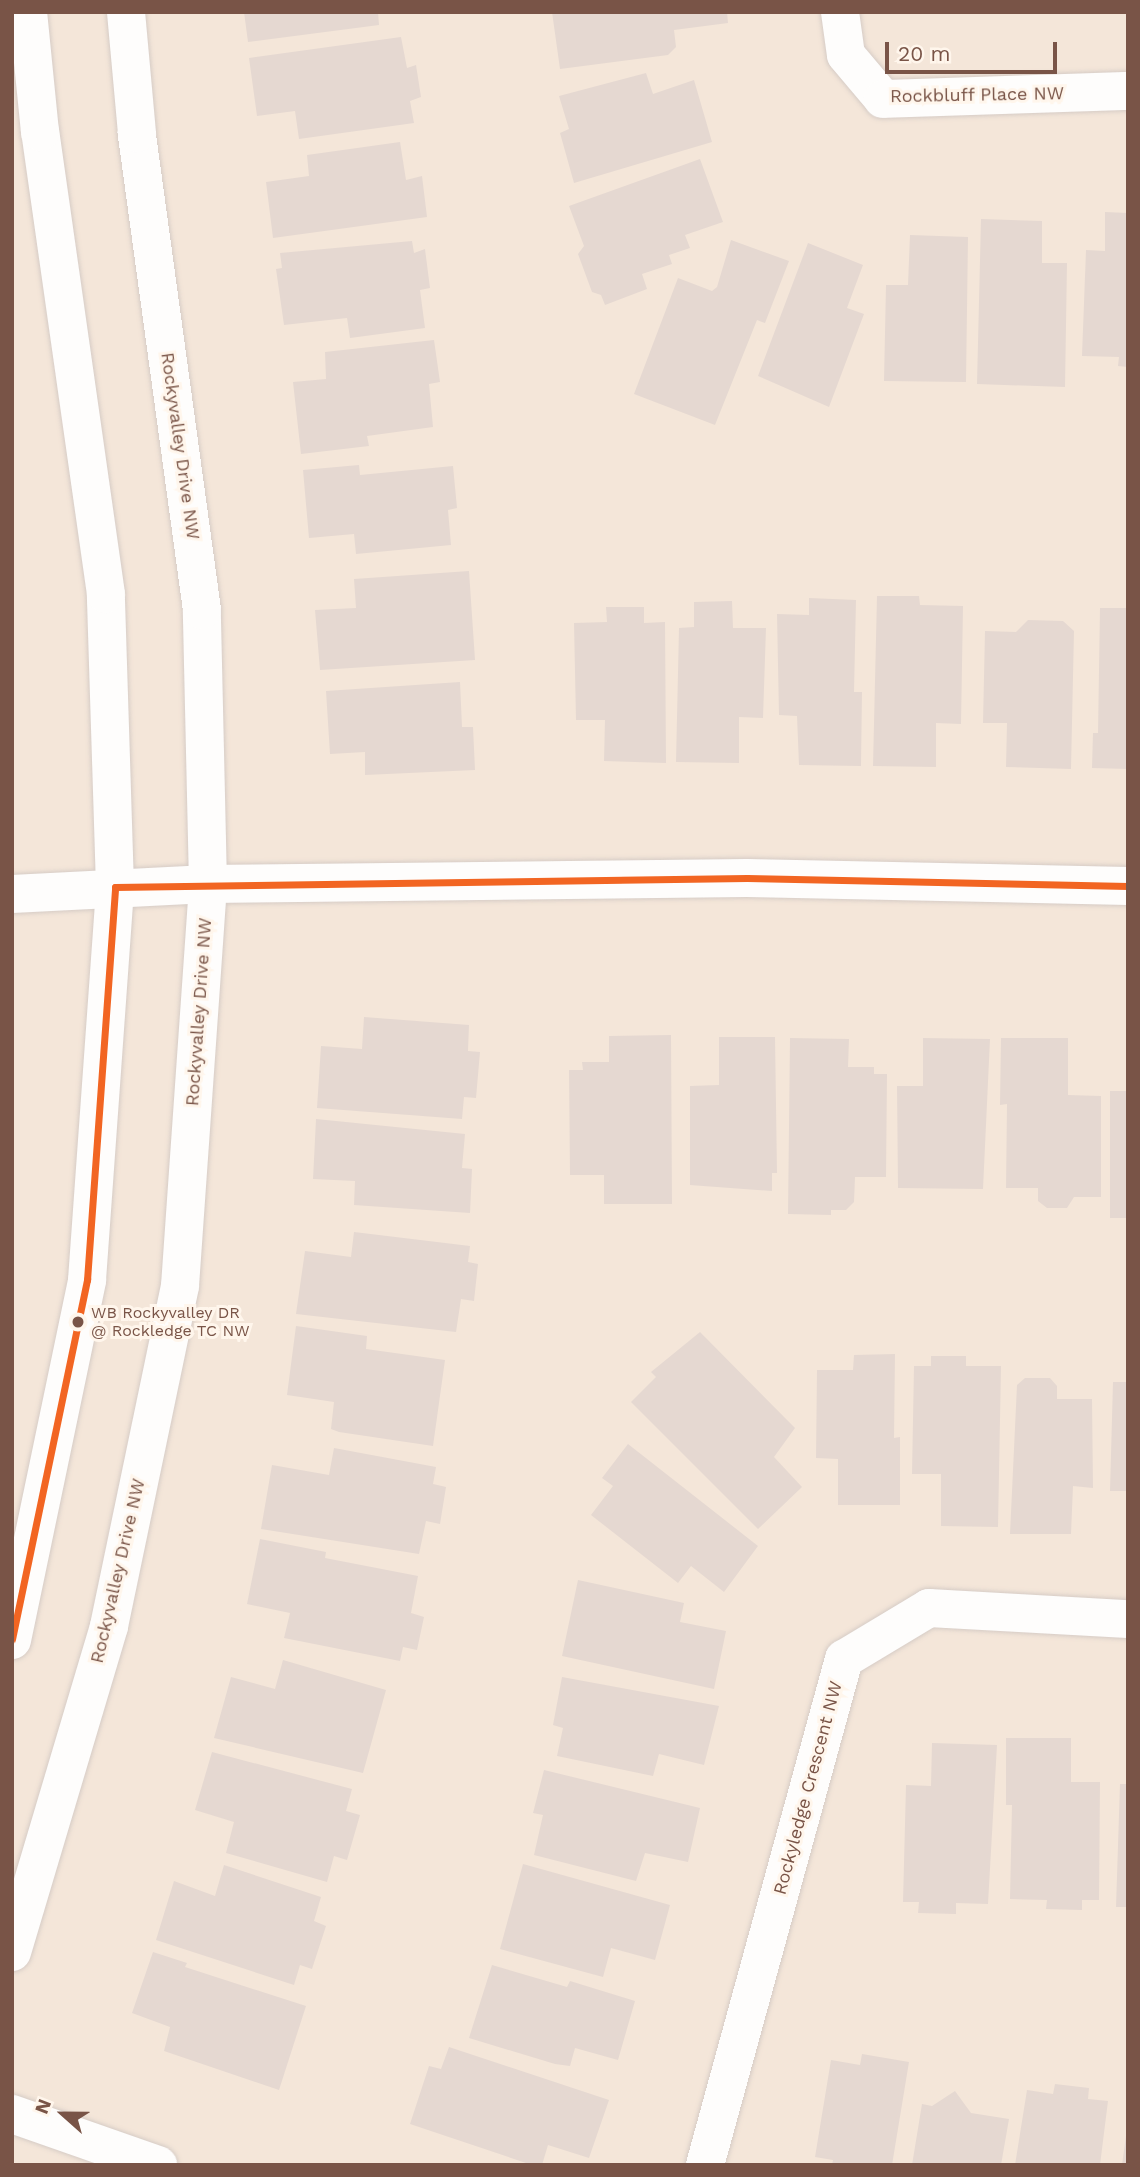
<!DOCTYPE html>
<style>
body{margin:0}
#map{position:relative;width:1140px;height:2177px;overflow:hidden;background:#f8f1ea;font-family:"Work Sans",sans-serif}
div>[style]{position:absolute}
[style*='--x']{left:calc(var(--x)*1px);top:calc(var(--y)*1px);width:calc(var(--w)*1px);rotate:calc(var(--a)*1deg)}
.residential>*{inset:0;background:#f4e6d9;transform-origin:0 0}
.building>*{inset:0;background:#e5d8d1;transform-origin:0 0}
.roads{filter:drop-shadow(0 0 2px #d6ccc6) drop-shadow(0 0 2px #d6ccc6)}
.street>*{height:38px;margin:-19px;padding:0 19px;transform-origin:19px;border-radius:19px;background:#fefdfc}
.secondary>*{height:38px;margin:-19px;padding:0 19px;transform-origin:19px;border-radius:19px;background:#fefdfc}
.bus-1>*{height:7px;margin:-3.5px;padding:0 3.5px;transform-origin:3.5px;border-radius:3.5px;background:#f26522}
.dots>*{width:19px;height:19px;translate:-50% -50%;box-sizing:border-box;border:4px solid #fff6ec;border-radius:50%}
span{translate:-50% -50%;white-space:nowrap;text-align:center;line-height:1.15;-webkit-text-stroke:6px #fff6ec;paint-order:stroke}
.bus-label{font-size:16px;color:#795447}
.left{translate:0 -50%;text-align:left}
.street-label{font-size:18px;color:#795447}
.frame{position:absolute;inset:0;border:14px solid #795447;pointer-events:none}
.north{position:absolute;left:28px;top:2079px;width:70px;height:70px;-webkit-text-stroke:5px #fff6ec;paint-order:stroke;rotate:291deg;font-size:19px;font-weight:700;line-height:28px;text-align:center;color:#795447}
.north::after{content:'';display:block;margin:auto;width:24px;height:32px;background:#795447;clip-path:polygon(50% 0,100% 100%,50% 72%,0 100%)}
.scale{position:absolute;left:885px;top:42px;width:172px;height:32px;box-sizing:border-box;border:4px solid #795447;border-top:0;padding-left:9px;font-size:21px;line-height:24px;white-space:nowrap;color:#795447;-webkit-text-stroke:5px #fff6ec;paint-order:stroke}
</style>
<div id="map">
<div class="residential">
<i style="left:12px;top:12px;width:1116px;height:2153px"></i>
</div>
<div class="building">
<i style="clip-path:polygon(244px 12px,378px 12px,379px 25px,248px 42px)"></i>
<i style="clip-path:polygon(552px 12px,727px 12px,728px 23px,674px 30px,676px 47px,668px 55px,560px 69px)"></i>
<i style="clip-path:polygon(401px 37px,407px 68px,416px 65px,421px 97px,410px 101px,414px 123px,299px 139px,295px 111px,257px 116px,249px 58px)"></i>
<i style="clip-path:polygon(646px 73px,653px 94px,694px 80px,712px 142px,574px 183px,560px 133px,569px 129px,559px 96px)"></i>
<i style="clip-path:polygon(400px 142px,406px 180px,422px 176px,427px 217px,273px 238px,266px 182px,309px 176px,307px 155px)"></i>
<i style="clip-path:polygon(700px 159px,723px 222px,685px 235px,690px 248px,669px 255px,672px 264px,642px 274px,647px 289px,605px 305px,601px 295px,592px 292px,578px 254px,584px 246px,569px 206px)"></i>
<i style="clip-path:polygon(1105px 212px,1128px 213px,1128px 367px,1118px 366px,1119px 357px,1082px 356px,1086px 250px,1105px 251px)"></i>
<i style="clip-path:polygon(981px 219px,1042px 221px,1042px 263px,1067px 263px,1065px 387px,977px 384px)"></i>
<i style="clip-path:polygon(910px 235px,968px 237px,966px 382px,884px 381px,886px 285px,908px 285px)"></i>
<i style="clip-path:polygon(731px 240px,789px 261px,765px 323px,757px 320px,715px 425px,634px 394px,678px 278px,712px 291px,717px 287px)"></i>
<i style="clip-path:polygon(412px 241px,414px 253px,425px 249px,430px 288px,420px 290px,425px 328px,350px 338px,347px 318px,284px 325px,276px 269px,282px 268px,280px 253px)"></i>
<i style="clip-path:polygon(808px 243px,863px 265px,847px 308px,864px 314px,829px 407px,758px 376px)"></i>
<i style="clip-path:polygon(434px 340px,440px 382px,429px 384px,433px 427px,367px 436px,369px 446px,301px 454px,293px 382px,326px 379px,325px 352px)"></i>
<i style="clip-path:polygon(359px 465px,360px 475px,453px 466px,457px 508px,448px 510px,451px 545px,356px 554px,354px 534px,309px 538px,303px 470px)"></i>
<i style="clip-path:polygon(469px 571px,475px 660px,320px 670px,315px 610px,356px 608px,354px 579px)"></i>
<i style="clip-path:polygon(877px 596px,919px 596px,920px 605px,963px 606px,961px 724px,936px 723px,936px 767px,873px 766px)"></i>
<i style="clip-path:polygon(809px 598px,856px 600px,854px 692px,862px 692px,861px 766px,799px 765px,797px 716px,779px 715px,777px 614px,809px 615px)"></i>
<i style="clip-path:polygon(732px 601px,733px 628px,766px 628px,763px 718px,739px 717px,739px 763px,676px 762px,679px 628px,694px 627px,694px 602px)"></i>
<i style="clip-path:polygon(606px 607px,644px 607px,644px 623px,665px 622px,666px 763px,604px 761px,605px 720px,576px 720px,574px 623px,607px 622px)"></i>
<i style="clip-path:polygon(1100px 608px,1128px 608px,1128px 769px,1092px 768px,1093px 733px,1098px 733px)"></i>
<i style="clip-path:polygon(1028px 620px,1063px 621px,1074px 631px,1071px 769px,1006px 767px,1007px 723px,983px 723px,985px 631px,1016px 632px)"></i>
<i style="clip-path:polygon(460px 682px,462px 727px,473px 727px,475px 770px,365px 775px,365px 752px,330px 754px,326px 691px)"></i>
<i style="clip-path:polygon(364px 1017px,469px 1025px,468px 1051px,480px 1052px,476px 1098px,464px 1097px,462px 1119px,317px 1108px,321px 1046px,362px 1049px)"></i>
<i style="clip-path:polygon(671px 1035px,672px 1204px,604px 1204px,604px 1175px,570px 1175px,569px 1070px,583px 1070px,582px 1062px,609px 1062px,609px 1036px)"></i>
<i style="clip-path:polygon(719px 1037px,775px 1037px,777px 1173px,772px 1173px,772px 1191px,690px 1185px,690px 1086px,719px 1085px)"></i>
<i style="clip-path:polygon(790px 1038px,849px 1039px,848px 1067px,874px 1067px,874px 1074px,887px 1074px,886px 1177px,855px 1177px,854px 1202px,846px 1210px,831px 1210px,831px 1215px,788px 1214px)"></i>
<i style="clip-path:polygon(923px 1038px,990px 1039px,983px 1189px,898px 1188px,897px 1086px,923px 1086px)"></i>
<i style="clip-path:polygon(1001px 1038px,1068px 1038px,1068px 1095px,1101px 1096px,1101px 1197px,1074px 1197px,1067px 1208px,1047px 1208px,1038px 1201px,1038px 1188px,1006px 1188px,1007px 1104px,1000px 1105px)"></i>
<i style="left:1110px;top:1091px;width:18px;height:127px"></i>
<i style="clip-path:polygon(316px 1119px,465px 1134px,462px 1168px,472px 1169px,470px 1213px,354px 1205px,355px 1181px,313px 1179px)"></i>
<i style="clip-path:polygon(354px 1232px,470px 1246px,468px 1262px,478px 1264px,474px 1301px,461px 1299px,456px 1332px,296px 1314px,305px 1251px,351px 1257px)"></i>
<i style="clip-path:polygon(296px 1326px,367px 1336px,366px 1349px,445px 1360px,433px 1446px,339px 1432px,331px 1429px,334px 1402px,287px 1395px)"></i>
<i style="clip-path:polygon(700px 1332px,795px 1428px,774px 1457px,802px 1487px,758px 1529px,631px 1402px,656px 1377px,651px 1372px)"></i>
<i style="clip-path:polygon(895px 1354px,894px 1438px,900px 1437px,900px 1505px,838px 1505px,838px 1459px,816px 1458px,817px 1370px,853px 1370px,854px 1355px)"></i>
<i style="clip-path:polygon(931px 1356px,966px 1356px,966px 1366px,1001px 1366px,998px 1527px,941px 1526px,941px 1474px,912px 1474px,914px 1366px,931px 1366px)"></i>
<i style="clip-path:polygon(1025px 1378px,1050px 1378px,1057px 1386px,1057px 1399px,1092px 1399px,1093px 1488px,1073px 1486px,1071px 1534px,1010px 1534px,1017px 1385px)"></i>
<i style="clip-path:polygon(1113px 1382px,1128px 1382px,1128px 1491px,1110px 1491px)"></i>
<i style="clip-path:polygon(628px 1444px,758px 1546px,724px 1592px,691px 1566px,678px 1583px,591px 1515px,613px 1486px,602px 1478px)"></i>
<i style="clip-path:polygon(334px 1448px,436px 1467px,433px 1484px,446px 1487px,440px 1524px,426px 1521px,419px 1554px,261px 1529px,272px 1465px,329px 1475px)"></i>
<i style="clip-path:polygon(260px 1539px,326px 1552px,325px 1558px,418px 1576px,411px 1613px,424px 1617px,417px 1650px,403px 1647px,400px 1661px,284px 1638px,290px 1613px,247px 1604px)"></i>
<i style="clip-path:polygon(578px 1580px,684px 1603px,680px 1622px,726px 1631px,714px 1689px,562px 1656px)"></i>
<i style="clip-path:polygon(283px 1660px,386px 1690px,363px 1773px,214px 1738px,231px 1677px,275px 1689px)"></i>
<i style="clip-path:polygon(562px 1677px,719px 1706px,704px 1765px,659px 1754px,653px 1776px,557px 1756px,563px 1728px,553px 1725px)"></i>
<i style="clip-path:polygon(1006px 1738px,1071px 1738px,1071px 1782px,1100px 1782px,1099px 1900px,1082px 1900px,1082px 1910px,1046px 1909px,1047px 1900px,1010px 1899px,1012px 1805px,1006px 1805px)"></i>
<i style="clip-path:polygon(932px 1743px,997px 1745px,988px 1904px,956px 1903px,956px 1914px,918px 1913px,919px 1902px,903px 1902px,906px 1785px,931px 1786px)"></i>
<i style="clip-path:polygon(212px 1752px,352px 1789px,346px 1811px,360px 1815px,347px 1860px,334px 1856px,327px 1882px,226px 1853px,234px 1822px,195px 1810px)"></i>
<i style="clip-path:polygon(544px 1770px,700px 1808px,688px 1862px,645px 1853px,636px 1881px,534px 1855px,543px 1815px,533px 1813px)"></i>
<i style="clip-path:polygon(1120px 1784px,1128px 1784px,1128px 1907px,1116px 1907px)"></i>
<i style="clip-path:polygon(523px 1864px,670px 1905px,655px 1960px,611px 1948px,603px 1977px,500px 1949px)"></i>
<i style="clip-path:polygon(224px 1865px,321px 1897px,314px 1921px,326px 1926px,312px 1969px,300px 1965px,294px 1985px,156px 1940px,174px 1881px,215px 1896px)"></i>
<i style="clip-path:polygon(153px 1952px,187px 1963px,185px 1967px,306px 2006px,279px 2090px,164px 2051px,170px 2027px,132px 2013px)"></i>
<i style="clip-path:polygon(492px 1965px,567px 1987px,570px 1981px,635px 2001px,618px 2060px,575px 2048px,570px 2066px,555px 2064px,469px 2038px)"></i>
<i style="clip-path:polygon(449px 2047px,609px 2100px,589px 2158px,548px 2145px,542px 2165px,532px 2165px,410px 2124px,429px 2066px,441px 2069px)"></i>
<i style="clip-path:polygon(862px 2054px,909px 2062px,892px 2165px,832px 2165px,833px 2160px,815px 2157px,831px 2060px,860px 2065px)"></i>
<i style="clip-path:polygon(1055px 2084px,1089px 2088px,1088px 2099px,1108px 2101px,1100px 2165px,1015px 2165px,1027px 2090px,1053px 2094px)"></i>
<i style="clip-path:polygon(955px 2091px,971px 2113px,1009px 2119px,1001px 2165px,912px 2165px,922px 2104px,932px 2106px)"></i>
<i style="clip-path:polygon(1126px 2136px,1128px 2165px,1122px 2165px)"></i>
</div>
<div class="roads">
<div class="street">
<i style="--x:840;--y:12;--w:43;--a:82.1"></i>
<i style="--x:846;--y:55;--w:57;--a:49.9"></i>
<i style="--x:883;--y:99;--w:245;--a:-1.9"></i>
<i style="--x:12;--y:894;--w:196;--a:-2.9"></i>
<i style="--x:208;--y:884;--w:539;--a:-0.64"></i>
<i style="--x:747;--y:878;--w:381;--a:1.2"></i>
<i style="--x:12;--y:2114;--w:155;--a:19.3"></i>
<i style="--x:705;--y:2165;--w:525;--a:-74.64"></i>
<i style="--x:844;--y:1659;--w:99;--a:-31"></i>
<i style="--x:929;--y:1608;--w:199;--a:3.2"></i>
</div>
<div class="secondary">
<i style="--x:12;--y:1640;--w:368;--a:-78.2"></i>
<i style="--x:87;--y:1280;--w:394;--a:-85.9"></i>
<i style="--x:115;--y:887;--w:293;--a:-91.8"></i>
<i style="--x:106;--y:594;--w:467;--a:-98.1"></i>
<i style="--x:40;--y:132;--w:121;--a:-95.7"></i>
<i style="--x:12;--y:1952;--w:340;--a:-73.4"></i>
<i style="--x:109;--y:1626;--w:347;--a:-78.2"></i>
<i style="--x:180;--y:1286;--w:403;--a:-86"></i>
<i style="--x:208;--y:884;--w:274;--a:-91.3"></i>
<i style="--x:202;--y:610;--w:481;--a:-97.8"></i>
<i style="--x:137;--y:133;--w:121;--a:-95.2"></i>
</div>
</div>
<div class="bus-1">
<i style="--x:12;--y:1639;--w:367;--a:-78.2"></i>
<i style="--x:87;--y:1280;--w:394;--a:-85.9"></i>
<i style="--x:115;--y:887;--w:632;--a:-0.82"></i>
<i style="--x:747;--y:878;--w:381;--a:1.2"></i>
</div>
<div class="dots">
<i style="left:78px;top:1322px;background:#795447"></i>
</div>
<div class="bus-label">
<span class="left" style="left:91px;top:1322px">WB Rockyvalley DR<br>@ Rockledge TC NW</span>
</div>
<div class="street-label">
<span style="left:977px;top:95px;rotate:-1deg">Rockbluff Place NW</span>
<span style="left:180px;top:446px;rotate:82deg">Rockyvalley Drive NW</span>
<span style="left:199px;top:1012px;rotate:-86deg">Rockyvalley Drive NW</span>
<span style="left:118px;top:1571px;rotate:-77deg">Rockyvalley Drive NW</span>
<span style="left:808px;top:1788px;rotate:-75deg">Rockyledge Crescent NW</span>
</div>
<div class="frame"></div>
<div class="north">N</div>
<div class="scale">20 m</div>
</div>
